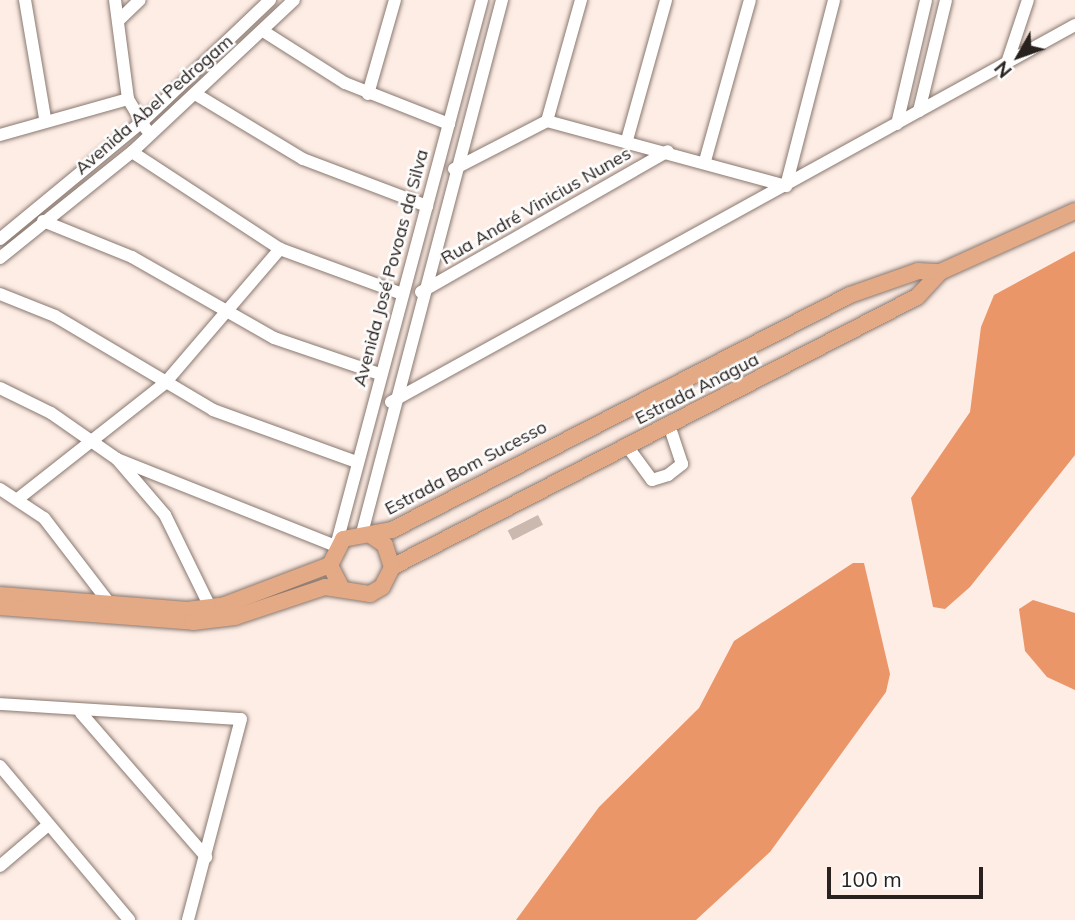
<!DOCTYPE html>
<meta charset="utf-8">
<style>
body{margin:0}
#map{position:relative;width:1075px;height:920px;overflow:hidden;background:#fdede5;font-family:Mulish,sans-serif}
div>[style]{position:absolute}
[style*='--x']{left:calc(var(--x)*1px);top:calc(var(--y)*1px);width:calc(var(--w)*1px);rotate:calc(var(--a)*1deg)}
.forest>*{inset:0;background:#eb9668}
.building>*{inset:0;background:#cbb8ae;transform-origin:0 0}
.roads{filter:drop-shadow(0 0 2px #89786f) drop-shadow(0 0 2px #89786f)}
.minor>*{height:12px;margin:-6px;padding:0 6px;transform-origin:6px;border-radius:6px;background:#fff}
.major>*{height:16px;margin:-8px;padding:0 8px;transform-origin:8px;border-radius:8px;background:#e4a985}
span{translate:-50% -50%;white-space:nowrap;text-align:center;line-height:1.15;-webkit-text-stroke:5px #fdfdfd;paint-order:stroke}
.street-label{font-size:18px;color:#28211e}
.north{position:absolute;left:984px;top:21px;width:70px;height:70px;-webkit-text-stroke:5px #fdfdfd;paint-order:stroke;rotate:230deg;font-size:19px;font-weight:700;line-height:28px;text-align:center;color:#28211e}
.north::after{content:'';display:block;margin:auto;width:24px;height:32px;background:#28211e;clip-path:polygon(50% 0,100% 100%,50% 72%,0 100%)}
.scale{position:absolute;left:827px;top:867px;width:156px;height:32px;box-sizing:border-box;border:4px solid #28211e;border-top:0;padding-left:9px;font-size:21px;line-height:24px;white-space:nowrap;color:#28211e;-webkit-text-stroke:5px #fdfdfd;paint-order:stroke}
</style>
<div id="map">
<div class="forest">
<i style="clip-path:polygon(1075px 251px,1075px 455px,970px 587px,945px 609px,933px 607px,911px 498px,970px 412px,981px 327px,994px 295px)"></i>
<i style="clip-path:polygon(853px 563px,864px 563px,890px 674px,886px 692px,770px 852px,696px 920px,516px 920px,599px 807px,699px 708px,734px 641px)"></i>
<i style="clip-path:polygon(1033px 600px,1075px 613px,1075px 690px,1047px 677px,1025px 651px,1019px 609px)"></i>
</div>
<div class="building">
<i style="left:538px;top:515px;width:11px;height:34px;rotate:63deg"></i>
</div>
<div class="roads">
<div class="minor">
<i style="--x:25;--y:0;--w:120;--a:80.4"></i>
<i style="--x:115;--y:0;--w:100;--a:82.5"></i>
<i style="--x:128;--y:99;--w:35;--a:59"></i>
<i style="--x:118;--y:21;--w:30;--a:-44"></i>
<i style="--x:263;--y:31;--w:97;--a:32.4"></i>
<i style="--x:345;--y:83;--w:112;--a:21.5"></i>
<i style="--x:1007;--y:63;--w:66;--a:-71.6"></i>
<i style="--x:368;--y:94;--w:98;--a:-74"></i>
<i style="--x:197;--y:95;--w:124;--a:31.1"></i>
<i style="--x:303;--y:159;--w:133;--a:20.8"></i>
<i style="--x:919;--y:111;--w:114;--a:-76.3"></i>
<i style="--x:547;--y:121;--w:248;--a:15.2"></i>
<i style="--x:786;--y:186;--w:192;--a:-75.5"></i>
<i style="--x:897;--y:124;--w:127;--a:-76.8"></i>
<i style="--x:0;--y:135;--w:133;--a:-15.7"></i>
<i style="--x:627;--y:140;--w:145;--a:-74.4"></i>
<i style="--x:132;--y:152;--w:177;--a:33.2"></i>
<i style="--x:280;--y:249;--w:130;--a:20.2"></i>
<i style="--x:705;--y:161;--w:167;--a:-74.4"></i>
<i style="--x:454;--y:169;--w:105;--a:-27.3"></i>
<i style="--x:547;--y:121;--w:126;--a:-74.3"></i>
<i style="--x:43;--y:221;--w:96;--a:22"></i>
<i style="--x:132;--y:257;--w:163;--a:29.7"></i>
<i style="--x:274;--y:338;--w:112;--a:18.8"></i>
<i style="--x:0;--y:239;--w:184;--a:-39.5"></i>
<i style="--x:142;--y:122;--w:177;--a:-43.6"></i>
<i style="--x:0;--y:258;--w:169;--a:-38.8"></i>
<i style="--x:132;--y:152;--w:222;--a:-43.2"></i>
<i style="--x:421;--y:292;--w:284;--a:-29.7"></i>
<i style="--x:0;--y:294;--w:59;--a:21.8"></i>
<i style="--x:55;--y:316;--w:184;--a:30.7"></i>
<i style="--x:213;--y:410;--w:153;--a:19.9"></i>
<i style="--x:0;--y:388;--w:57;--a:26.1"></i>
<i style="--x:51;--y:413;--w:80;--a:34.9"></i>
<i style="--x:117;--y:459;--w:74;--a:49.4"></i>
<i style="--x:165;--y:515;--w:102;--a:63.9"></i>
<i style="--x:391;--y:402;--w:781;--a:-28.86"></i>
<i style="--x:627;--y:446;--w:42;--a:53.7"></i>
<i style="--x:652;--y:480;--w:17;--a:-17"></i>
<i style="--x:668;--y:475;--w:18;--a:-38"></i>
<i style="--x:682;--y:464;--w:41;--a:-108.4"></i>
<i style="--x:117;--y:459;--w:236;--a:21.7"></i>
<i style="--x:336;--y:546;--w:565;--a:-75.03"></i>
<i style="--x:0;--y:489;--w:53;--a:33.4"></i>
<i style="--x:44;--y:518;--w:108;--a:52.5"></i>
<i style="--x:19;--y:498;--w:186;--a:-38.2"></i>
<i style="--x:165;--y:383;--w:177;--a:-49.4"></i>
<i style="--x:362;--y:533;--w:551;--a:-75.28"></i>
<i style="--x:0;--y:704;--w:241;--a:3.6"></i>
<i style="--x:241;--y:719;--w:208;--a:104.8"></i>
<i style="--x:81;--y:713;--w:191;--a:49"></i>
<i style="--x:0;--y:766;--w:201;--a:50"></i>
<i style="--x:0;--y:866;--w:63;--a:-40.5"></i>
</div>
<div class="major">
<i style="--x:392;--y:567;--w:590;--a:-27.22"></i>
<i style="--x:917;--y:297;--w:34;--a:-47"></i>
<i style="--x:940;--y:272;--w:148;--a:-24.3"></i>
<i style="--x:342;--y:589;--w:27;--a:-117"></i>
<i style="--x:330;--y:565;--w:29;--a:-63"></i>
<i style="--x:343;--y:539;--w:50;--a:-10.4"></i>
<i style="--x:392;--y:530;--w:515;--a:-27.16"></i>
<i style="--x:850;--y:295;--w:72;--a:-19.4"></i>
<i style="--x:918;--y:271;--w:22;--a:3"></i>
<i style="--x:0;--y:595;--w:188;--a:4.6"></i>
<i style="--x:187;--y:610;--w:35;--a:-7"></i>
<i style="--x:222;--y:606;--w:116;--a:-20.8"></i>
<i style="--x:0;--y:607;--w:194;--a:4.4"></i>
<i style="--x:193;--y:622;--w:42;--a:-6.8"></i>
<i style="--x:235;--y:617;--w:95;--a:-18.4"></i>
<i style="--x:325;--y:587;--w:46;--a:8.8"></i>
<i style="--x:370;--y:594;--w:14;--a:-30"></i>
<i style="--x:382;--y:587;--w:22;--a:-63"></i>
<i style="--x:392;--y:567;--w:23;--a:-108"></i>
<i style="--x:385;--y:545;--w:16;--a:-145"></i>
</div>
</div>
<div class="street-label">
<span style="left:154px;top:105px;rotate:-41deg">Avenida Abel Pedrogam</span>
<span style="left:536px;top:206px;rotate:-30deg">Rua André Vinicius Nunes</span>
<span style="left:391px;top:268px;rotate:-75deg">Avenida José Povoas da Silva</span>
<span style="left:697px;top:389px;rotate:-27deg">Estrada Anagua</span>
<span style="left:466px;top:468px;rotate:-28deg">Estrada Bom Sucesso</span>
</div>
<div class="north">N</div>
<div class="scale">100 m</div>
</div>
